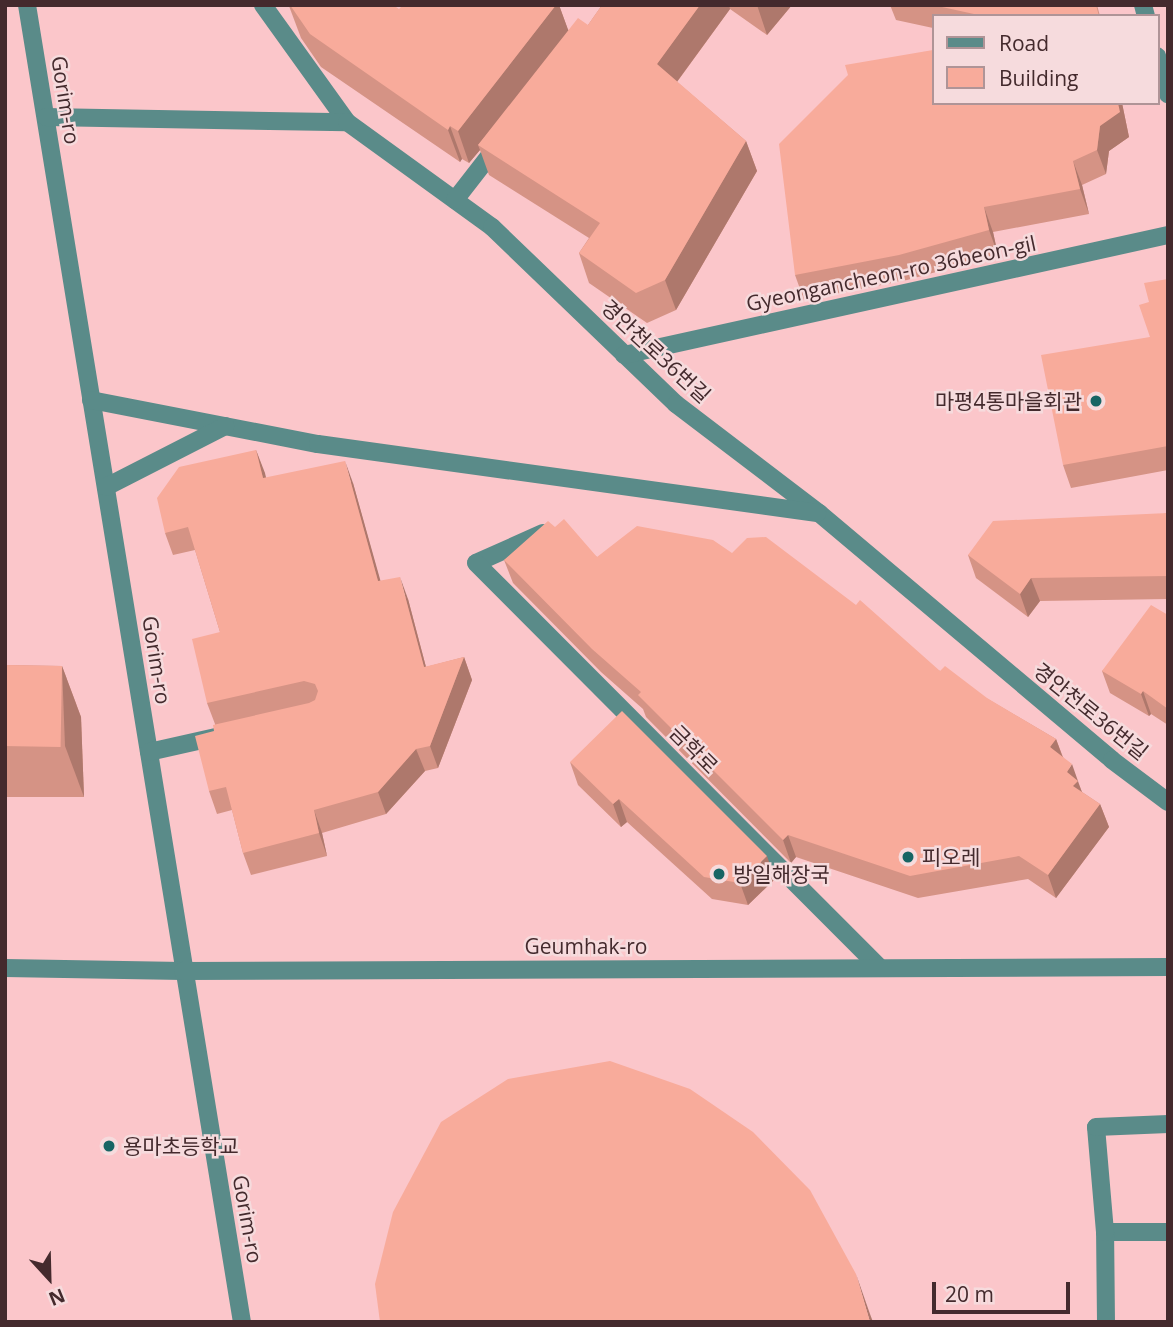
<!DOCTYPE html>
<meta charset="utf-8">
<style>
body{margin:0}
#map{position:relative;width:1173px;height:1327px;overflow:hidden;background:#fbc6ca;font-family:"Open Sans","Noto Sans KR",sans-serif}
div>[style]{position:absolute}
[style*='--x']{left:calc(var(--x)*1px);top:calc(var(--y)*1px);width:calc(var(--w)*1px);rotate:calc(var(--a)*1deg)}
.minor>*{height:18px;margin:-9px;padding:0 9px;transform-origin:9px;border-radius:9px;background:#5a8b89}
.wall>*{inset:0;background:#d59385}
.shaded-wall>*{inset:0;background:#ae786c}
.building>*{inset:0;background:#f8ab9b;transform-origin:0 0}
.dots>*{width:19px;height:19px;translate:-50% -50%;box-sizing:border-box;border:4px solid #f6dbdd;border-radius:50%}
span{translate:-50% -50%;white-space:nowrap;text-align:center;line-height:1.15;-webkit-text-stroke:5px #f6dbdd;paint-order:stroke}
.street-label{font-size:21px;color:#442a2d}
.poi-label{font-size:21px;color:#442a2d}
.right{translate:-100% -50%;text-align:right}
.left{translate:0 -50%;text-align:left}
.frame{position:absolute;inset:0;border:7px solid #442a2d;pointer-events:none}
.legend{position:absolute;left:932px;top:14px;width:228px;height:91px;box-sizing:border-box;background:#f6dbdd;border:2px solid #af9497;margin:0;padding:9px 12px;list-style:none;font-size:21px;color:#442a2d}
.legend li{display:flex;align-items:center;gap:14px;height:35px}
.legend b{width:35px;border:2px solid #af9497}
.north{position:absolute;left:14px;top:1243px;width:70px;height:70px;-webkit-text-stroke:5px #f6dbdd;paint-order:stroke;rotate:158deg;font-size:19px;font-weight:700;line-height:28px;text-align:center;color:#442a2d}
.north::after{content:'';display:block;margin:auto;width:24px;height:32px;background:#442a2d;clip-path:polygon(50% 0,100% 100%,50% 72%,0 100%)}
.scale{position:absolute;left:932px;top:1282px;width:138px;height:32px;box-sizing:border-box;border:4px solid #442a2d;border-top:0;padding-left:9px;font-size:21px;line-height:24px;white-space:nowrap;color:#442a2d;-webkit-text-stroke:5px #f6dbdd;paint-order:stroke}
</style>
<div id="map">
<div class="minor">
<i style="--x:27;--y:5;--w:1334;--a:80.73"></i>
<i style="--x:263;--y:5;--w:144;--a:54.3"></i>
<i style="--x:1143;--y:5;--w:11;--a:75"></i>
<i style="--x:1157;--y:56;--w:40;--a:74"></i>
<i style="--x:46;--y:117;--w:301;--a:1"></i>
<i style="--x:347;--y:122;--w:179;--a:35.9"></i>
<i style="--x:492;--y:227;--w:255;--a:43.9"></i>
<i style="--x:676;--y:404;--w:180;--a:37.3"></i>
<i style="--x:819;--y:513;--w:383;--a:40.1"></i>
<i style="--x:1112;--y:760;--w:70;--a:36.9"></i>
<i style="--x:455;--y:200;--w:68;--a:-52.1"></i>
<i style="--x:624;--y:355;--w:557;--a:-12.44"></i>
<i style="--x:91;--y:400;--w:231;--a:11"></i>
<i style="--x:318;--y:444;--w:504;--a:7.87"></i>
<i style="--x:106;--y:487;--w:134;--a:-27.1"></i>
<i style="--x:543;--y:533;--w:73;--a:155.9"></i>
<i style="--x:476;--y:563;--w:572;--a:45.07"></i>
<i style="--x:149;--y:752;--w:73;--a:-12.7"></i>
<i style="--x:5;--y:968;--w:178;--a:1"></i>
<i style="--x:183;--y:971;--w:985;--a:-0.23"></i>
<i style="--x:1105;--y:1232;--w:63;--a:0"></i>
<i style="--x:1106;--y:1322;--w:90;--a:-90.6"></i>
<i style="--x:1105;--y:1232;--w:105;--a:-94.9"></i>
<i style="--x:1096;--y:1127;--w:72;--a:-2.4"></i>
</div>
<div class="wall">
<i style="clip-path:polygon(559px 5px,568px 30px,588px 25px,602px 5px,792px 5px,767px 35px,730px 9px,677px 82px,746px 141px,757px 171px,676px 310px,647px 323px,589px 283px,579px 253px,589px 238px,489px 175px,480px 150px,469px 163px,462px 159px,460px 162px,321px 67px,301px 38px,289px 6px,399px 9px)"></i>
<i style="clip-path:polygon(890px 5px,1097px 5px,1100px 16px,933px 16px,933px 28px,896px 20px)"></i>
<i style="clip-path:polygon(933px 103px,1122px 103px,1129px 137px,1109px 151px,1106px 174px,1082px 185px,1089px 214px,993px 232px,998px 255px,907px 280px,804px 300px,795px 275px)"></i>
<i style="clip-path:polygon(1168px 279px,1168px 470px,1071px 488px,1063px 465px,1150px 337px,1149px 302px)"></i>
<i style="clip-path:polygon(256px 450px,266px 478px,353px 483px,380px 581px,408px 599px,426px 667px,464px 657px,472px 680px,438px 768px,425px 771px,386px 814px,322px 833px,327px 856px,251px 875px,243px 853px,232px 810px,217px 814px,209px 791px,215px 724px,207px 703px,220px 632px,195px 550px,173px 555px,165px 533px)"></i>
<i style="clip-path:polygon(1168px 513px,1168px 599px,1040px 601px,1028px 617px,976px 578px,968px 555px)"></i>
<i style="clip-path:polygon(555px 527px,597px 557px,732px 553px,940px 671px,1056px 739px,1063px 757px,1080px 787px,1082px 792px,1100px 804px,1109px 827px,1056px 898px,1028px 879px,918px 898px,796px 857px,791px 863px,646px 717px,643px 709px,601px 672px,513px 583px,504px 560px)"></i>
<i style="clip-path:polygon(1168px 615px,1168px 725px,1151px 714px,1149px 716px,1110px 693px,1102px 671px)"></i>
<i style="clip-path:polygon(5px 665px,62px 666px,81px 717px,84px 797px,5px 797px)"></i>
<i style="clip-path:polygon(570px 762px,775px 879px,748px 905px,712px 899px,627px 822px,621px 827px,578px 785px)"></i>
</div>
<div class="shaded-wall">
<i style="clip-path:polygon(556px 5px,559px 5px,570px 35px,478px 145px,480px 150px,469px 163px,458px 131px)"></i>
<i style="clip-path:polygon(700px 5px,729px 5px,730px 9px,668px 94px,657px 64px)"></i>
<i style="clip-path:polygon(757px 5px,792px 5px,767px 35px)"></i>
<i style="clip-path:polygon(1118px 103px,1122px 103px,1129px 137px,1109px 151px,1106px 174px,1097px 150px,1100px 126px)"></i>
<i style="clip-path:polygon(450px 126px,462px 159px,460px 162px,448px 130px)"></i>
<i style="clip-path:polygon(746px 141px,757px 171px,676px 310px,665px 280px)"></i>
<i style="clip-path:polygon(1073px 161px,1082px 185px,1089px 214px,1080px 189px)"></i>
<i style="clip-path:polygon(984px 207px,993px 232px,998px 255px,989px 230px)"></i>
<i style="clip-path:polygon(256px 450px,265px 473px,271px 501px,263px 478px)"></i>
<i style="clip-path:polygon(345px 461px,353px 483px,387px 604px,378px 581px)"></i>
<i style="clip-path:polygon(400px 577px,408px 599px,432px 690px,424px 667px)"></i>
<i style="clip-path:polygon(1031px 578px,1040px 601px,1028px 617px,1020px 594px)"></i>
<i style="clip-path:polygon(464px 657px,472px 680px,438px 768px,430px 746px)"></i>
<i style="clip-path:polygon(62px 666px,81px 717px,84px 797px,65px 746px)"></i>
<i style="clip-path:polygon(1143px 691px,1151px 714px,1149px 716px,1141px 694px)"></i>
<i style="clip-path:polygon(1056px 739px,1064px 761px,1050px 747px)"></i>
<i style="clip-path:polygon(416px 749px,425px 771px,386px 814px,378px 792px)"></i>
<i style="clip-path:polygon(1072px 764px,1086px 804px,1081px 809px,1067px 772px)"></i>
<i style="clip-path:polygon(619px 799px,627px 822px,621px 827px,613px 804px)"></i>
<i style="clip-path:polygon(1100px 804px,1109px 827px,1056px 898px,1048px 875px)"></i>
<i style="clip-path:polygon(314px 810px,322px 833px,327px 856px,319px 833px)"></i>
<i style="clip-path:polygon(788px 835px,796px 857px,791px 863px,783px 840px)"></i>
<i style="clip-path:polygon(767px 856px,775px 879px,748px 905px,740px 883px)"></i>
<i style="clip-path:polygon(856px 1274px,870px 1314px,873px 1322px,870px 1322px)"></i>
</div>
<div class="building">
<i style="clip-path:polygon(290px 5px,393px 5px,399px 9px,403px 5px,556px 5px,458px 131px,450px 126px,448px 130px,310px 34px)"></i>
<i style="clip-path:polygon(602px 5px,700px 5px,657px 64px,746px 141px,665px 280px,636px 293px,579px 253px,600px 223px,478px 145px,578px 18px,588px 25px)"></i>
<i style="clip-path:polygon(933px 5px,1096px 5px,1099px 16px,983px 16px)"></i>
<i style="clip-path:polygon(933px 50px,933px 103px,1118px 103px,1120px 112px,1100px 126px,1097px 150px,1073px 161px,1080px 189px,984px 207px,989px 230px,899px 255px,795px 275px,779px 144px,848px 75px,845px 65px)"></i>
<i style="clip-path:polygon(1168px 279px,1168px 446px,1063px 465px,1041px 355px,1150px 337px,1139px 305px,1149px 302px,1144px 283px)"></i>
<i style="clip-path:polygon(256px 450px,263px 478px,345px 461px,378px 581px,400px 577px,424px 667px,464px 657px,430px 746px,416px 749px,378px 792px,314px 810px,319px 833px,243px 853px,226px 787px,209px 791px,195px 736px,214px 731px,213px 725px,309px 703px,315px 700px,318px 691px,315px 684px,304px 681px,207px 703px,192px 639px,220px 632px,188px 527px,165px 533px,157px 498px,179px 467px)"></i>
<i style="clip-path:polygon(1168px 513px,1168px 576px,1031px 578px,1020px 594px,968px 555px,993px 521px)"></i>
<i style="clip-path:polygon(564px 519px,597px 557px,637px 526px,713px 540px,732px 553px,747px 538px,766px 537px,856px 605px,860px 600px,940px 671px,945px 666px,987px 698px,1056px 739px,1050px 747px,1072px 764px,1067px 772px,1078px 781px,1073px 786px,1100px 804px,1048px 875px,1019px 856px,910px 876px,788px 835px,783px 840px,638px 695px,641px 692px,592px 649px,504px 560px,548px 521px,555px 527px)"></i>
<i style="clip-path:polygon(1151px 605px,1168px 615px,1168px 709px,1143px 691px,1141px 694px,1102px 671px)"></i>
<i style="left:5px;top:665px;width:57px;height:81px;rotate:1deg"></i>
<i style="clip-path:polygon(622px 711px,767px 856px,740px 883px,704px 877px,619px 799px,613px 804px,570px 762px)"></i>
<i style="clip-path:polygon(610px 1061px,690px 1089px,753px 1132px,810px 1190px,856px 1274px,870px 1322px,380px 1322px,375px 1284px,393px 1212px,441px 1122px,508px 1079px)"></i>
</div>
<div class="dots">
<i style="left:1096px;top:401px;background:#176564"></i>
<i style="left:908px;top:857px;background:#176564"></i>
<i style="left:719px;top:874px;background:#176564"></i>
<i style="left:109px;top:1146px;background:#176564"></i>
</div>
<div class="street-label">
<span style="left:66px;top:100px;rotate:81deg">Gorim-ro</span>
<span style="left:891px;top:273px;rotate:-12deg">Gyeongancheon-ro 36beon-gil</span>
<span style="left:656px;top:351px;rotate:43deg">경안천로36번길</span>
<span style="left:157px;top:660px;rotate:81deg">Gorim-ro</span>
<span style="left:1091px;top:711px;rotate:39deg">경안천로36번길</span>
<span style="left:694px;top:749px;rotate:45deg">금학로</span>
<span style="left:586px;top:946px">Geumhak-ro</span>
<span style="left:248px;top:1219px;rotate:80deg">Gorim-ro</span>
</div>
<div class="poi-label">
<span class="right" style="left:1082px;top:401px">마평4통마을회관</span>
<span class="left" style="left:922px;top:857px">피오레</span>
<span class="left" style="left:733px;top:874px">방일해장국</span>
<span class="left" style="left:123px;top:1146px">용마초등학교</span>
</div>
<div class="frame"></div>
<ul class="legend">
<li><b style="height:9px;background:#5a8b89"></b>Road</li>
<li><b style="height:19px;background:#f8ab9b"></b>Building</li>
</ul>
<div class="north">N</div>
<div class="scale">20 m</div>
</div>
